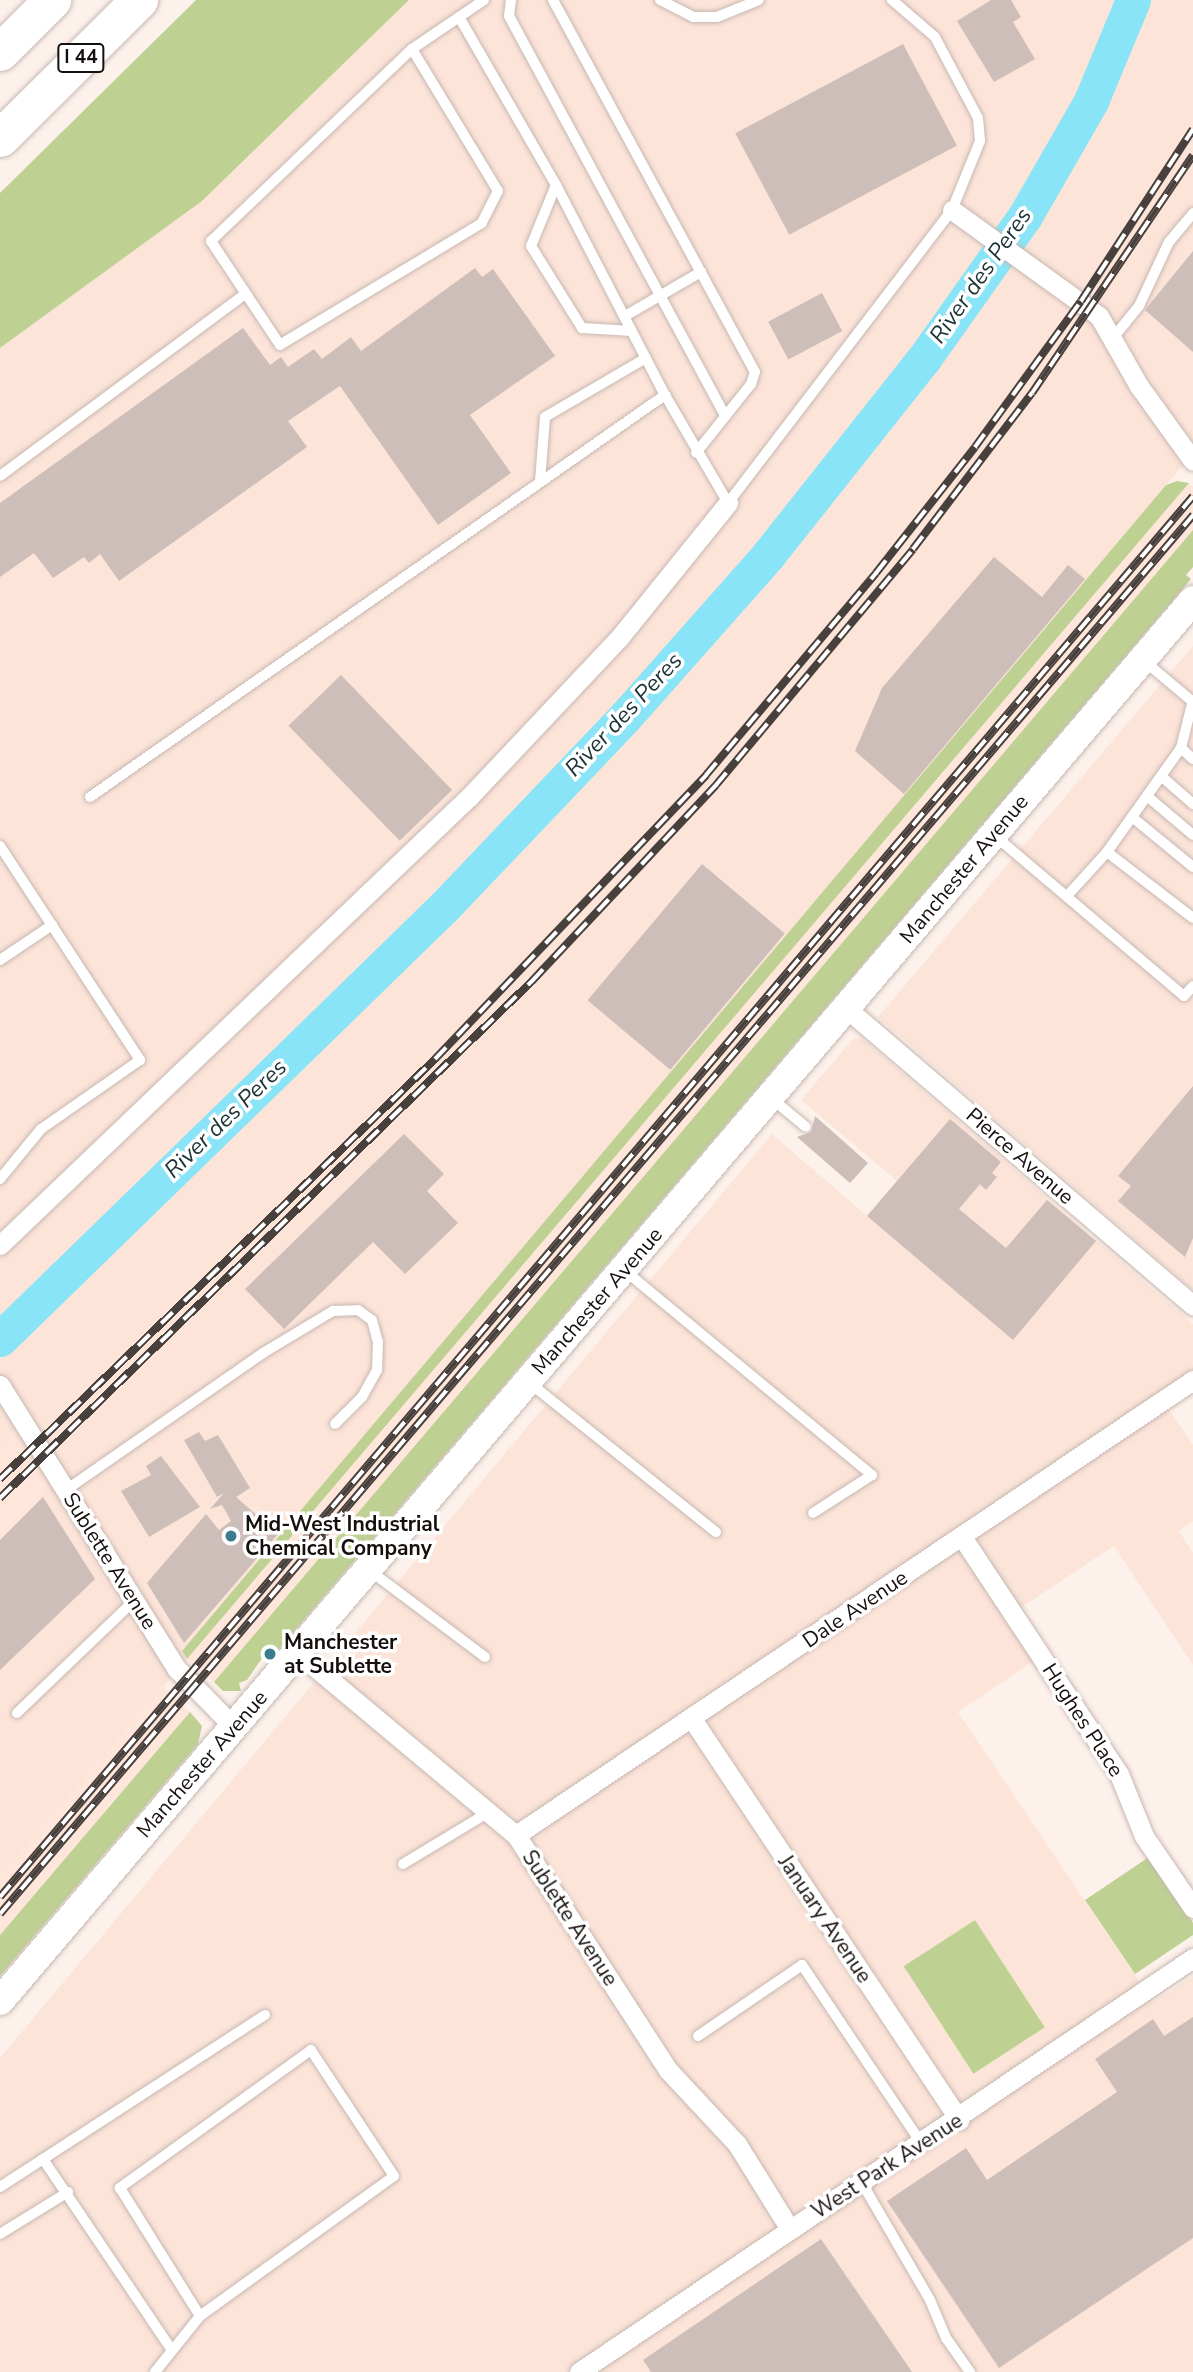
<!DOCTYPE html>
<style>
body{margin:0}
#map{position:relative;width:1193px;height:2372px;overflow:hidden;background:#fdf1eb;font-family:"Nunito Sans",sans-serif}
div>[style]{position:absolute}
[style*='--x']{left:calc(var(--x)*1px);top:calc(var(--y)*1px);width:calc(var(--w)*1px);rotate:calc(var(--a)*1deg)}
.industrial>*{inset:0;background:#fce4d9}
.built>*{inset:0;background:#fee6db}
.green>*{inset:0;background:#bed193;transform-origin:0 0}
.river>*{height:35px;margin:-17.5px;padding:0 17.5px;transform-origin:17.5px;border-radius:17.5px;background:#89e4f7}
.building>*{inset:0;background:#cebeb9;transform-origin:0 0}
.roads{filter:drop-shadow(0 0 2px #c7b8b1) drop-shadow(0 0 2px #c7b8b1)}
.lane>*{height:10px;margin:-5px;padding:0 5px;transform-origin:5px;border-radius:5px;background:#fff}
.street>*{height:19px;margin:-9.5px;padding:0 9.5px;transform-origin:9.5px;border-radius:9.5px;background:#fff}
.secondary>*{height:28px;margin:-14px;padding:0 14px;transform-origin:14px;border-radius:14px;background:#fff}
.highway>*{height:37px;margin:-18.5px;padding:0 18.5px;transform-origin:18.5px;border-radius:18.5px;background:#fff}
.rail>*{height:8px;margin-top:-4px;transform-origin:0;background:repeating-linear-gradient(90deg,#fff 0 16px,#48403d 0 32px);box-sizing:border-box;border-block:2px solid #48403d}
.dots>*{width:19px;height:19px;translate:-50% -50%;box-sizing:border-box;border:4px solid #fff;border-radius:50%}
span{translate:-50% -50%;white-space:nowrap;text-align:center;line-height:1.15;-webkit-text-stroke:7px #fff;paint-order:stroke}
.shield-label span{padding:2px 5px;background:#fff;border:2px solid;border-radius:5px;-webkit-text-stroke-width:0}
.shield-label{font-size:19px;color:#150f0d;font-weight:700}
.street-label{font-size:21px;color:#150f0d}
.poi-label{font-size:21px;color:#150f0d;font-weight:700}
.left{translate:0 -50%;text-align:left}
.water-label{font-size:23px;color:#1c3236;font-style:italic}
</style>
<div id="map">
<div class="industrial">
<i style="clip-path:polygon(409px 0,1193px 0,1193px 453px,182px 1651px,187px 1659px,0 1877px,0 348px,202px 201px)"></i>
<i style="clip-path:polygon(1193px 646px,1193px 1290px,878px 1017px)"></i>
<i style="clip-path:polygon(854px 1038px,863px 1039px,1193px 1324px,1193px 1372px,952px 1536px,1034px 1661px,958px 1712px,1153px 2002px,1193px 1976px,1193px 2372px,0 2372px,0 2058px,772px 1134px,867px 1216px,897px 1181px,801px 1100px)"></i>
<i style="clip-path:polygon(1168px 1408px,1193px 1445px,1193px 1521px,1179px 1531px,1193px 1553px,1193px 1665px,1114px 1546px,1017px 1610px,972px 1537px)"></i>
</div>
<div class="built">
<i style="clip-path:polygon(1189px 483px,1193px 487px,1193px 530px,214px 1682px,187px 1659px)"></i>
<i style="clip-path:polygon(15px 1431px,53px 1485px,0 1537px,0 1446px)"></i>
<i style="clip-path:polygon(163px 1686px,190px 1712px,0 1935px,0 1877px)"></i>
</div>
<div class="green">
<i style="clip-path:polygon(196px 0,409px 0,202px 201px,0 348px,0 193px)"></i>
<i style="clip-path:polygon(1177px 481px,1189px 483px,187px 1659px,182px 1651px,1166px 485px)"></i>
<i style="clip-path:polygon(1193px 530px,1193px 567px,1186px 575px,1191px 579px,273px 1656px,267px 1651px,247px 1680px,239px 1683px,241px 1691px,223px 1691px,214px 1682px)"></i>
<i style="clip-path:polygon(190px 1712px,202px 1726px,198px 1744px,0 1976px,0 1935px)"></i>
<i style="clip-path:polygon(1149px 1857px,1193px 1923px,1193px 1935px,1135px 1974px,1085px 1900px)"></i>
<i style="left:975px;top:1920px;width:128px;height:85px;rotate:57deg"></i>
</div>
<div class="river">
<i style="--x:0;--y:1339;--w:619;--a:-44.22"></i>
<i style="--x:444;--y:907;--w:262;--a:-46.4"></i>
<i style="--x:625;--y:717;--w:217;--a:-48.5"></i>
<i style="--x:769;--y:554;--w:248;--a:-51.6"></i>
<i style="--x:923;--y:360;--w:176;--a:-54.7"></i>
<i style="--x:1025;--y:216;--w:133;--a:-60.1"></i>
<i style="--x:1091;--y:101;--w:109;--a:-67.4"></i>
</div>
<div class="building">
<i style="clip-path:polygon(991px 0,1011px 0,1021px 17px,1013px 22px,1035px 59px,994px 82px,957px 21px)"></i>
<i style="left:903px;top:44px;width:115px;height:190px;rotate:62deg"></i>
<i style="clip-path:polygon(1193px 251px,1193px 352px,1145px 310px)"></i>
<i style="clip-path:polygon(475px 268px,482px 277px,493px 269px,555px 356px,470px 415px,511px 473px,438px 525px,340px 386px,288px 421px,307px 447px,119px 581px,100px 554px,89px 563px,84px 557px,53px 578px,34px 553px,0 577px,0 503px,243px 328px,270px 365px,281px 357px,288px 367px,314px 349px,322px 359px,351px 337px,361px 351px)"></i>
<i style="left:822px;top:293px;width:43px;height:61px;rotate:62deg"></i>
<i style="clip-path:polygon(994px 557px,1042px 597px,1068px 565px,1085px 579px,904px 794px,855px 751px,882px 688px)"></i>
<i style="left:341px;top:675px;width:160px;height:73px;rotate:46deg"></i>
<i style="left:702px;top:864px;width:108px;height:178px;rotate:40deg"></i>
<i style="clip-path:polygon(1193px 1086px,1193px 1238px,1185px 1257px,1118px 1201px,1131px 1186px,1118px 1176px)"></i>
<i style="clip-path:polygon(815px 1116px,868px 1163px,850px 1183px,797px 1137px,811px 1132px)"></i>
<i style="clip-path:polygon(950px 1119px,1001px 1162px,992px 1173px,997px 1177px,986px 1190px,980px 1184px,959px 1209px,1006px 1248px,1047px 1200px,1096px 1241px,1013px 1340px,867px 1216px)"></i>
<i style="clip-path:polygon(404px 1134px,444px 1174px,427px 1191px,458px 1223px,405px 1274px,373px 1242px,284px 1329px,245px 1289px)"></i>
<i style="clip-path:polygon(199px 1432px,205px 1441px,218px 1435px,250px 1488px,236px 1497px,278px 1534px,184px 1643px,147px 1583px,206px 1514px,219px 1530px,231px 1521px,222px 1505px,210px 1509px,224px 1493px,217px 1497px,184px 1440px)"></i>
<i style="clip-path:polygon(161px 1456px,200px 1507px,149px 1537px,121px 1491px,151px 1475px,146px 1466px)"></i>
<i style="clip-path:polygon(43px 1497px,95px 1579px,0 1670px,0 1540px)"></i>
<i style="clip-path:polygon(1193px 2017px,1193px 2238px,999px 2368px,887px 2201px,966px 2148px,987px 2180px,1117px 2092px,1095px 2059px,1153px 2019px,1164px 2036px)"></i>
<i style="clip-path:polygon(821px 2239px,912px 2372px,651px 2372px,643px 2360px)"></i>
</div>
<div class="roads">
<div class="lane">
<i style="--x:511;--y:0;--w:16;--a:97"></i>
<i style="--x:509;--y:16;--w:455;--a:61.6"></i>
<i style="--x:553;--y:0;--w:423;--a:61.5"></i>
<i style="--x:755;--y:372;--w:13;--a:108"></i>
<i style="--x:751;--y:384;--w:88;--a:128.6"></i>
<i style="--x:660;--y:0;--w:37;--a:27"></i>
<i style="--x:693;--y:17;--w:24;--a:0"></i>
<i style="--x:717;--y:17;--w:45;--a:-22"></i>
<i style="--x:459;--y:17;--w:194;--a:60"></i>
<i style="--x:556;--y:185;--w:237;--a:62.6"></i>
<i style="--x:665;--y:395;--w:125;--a:59.7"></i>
<i style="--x:728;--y:503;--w:369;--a:-52.6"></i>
<i style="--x:952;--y:210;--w:74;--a:-67.9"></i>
<i style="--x:980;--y:141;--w:23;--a:-95"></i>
<i style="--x:978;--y:118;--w:92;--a:-118"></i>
<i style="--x:935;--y:37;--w:57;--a:-139.3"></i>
<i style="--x:412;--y:49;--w:166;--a:58.8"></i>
<i style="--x:498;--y:191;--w:36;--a:117"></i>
<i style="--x:482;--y:223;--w:236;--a:148.9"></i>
<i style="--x:280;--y:345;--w:125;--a:-123.6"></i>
<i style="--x:211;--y:241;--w:278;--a:-43.7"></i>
<i style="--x:412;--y:49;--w:87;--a:-34.2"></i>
<i style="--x:556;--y:185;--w:66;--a:112.3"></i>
<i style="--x:531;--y:246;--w:97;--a:58.1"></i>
<i style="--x:582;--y:328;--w:50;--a:3.4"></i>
<i style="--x:625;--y:316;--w:88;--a:-30.1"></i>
<i style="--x:1113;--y:338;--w:41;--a:-50.9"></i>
<i style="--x:1139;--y:306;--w:71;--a:-64.9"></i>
<i style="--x:1169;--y:242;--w:38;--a:-50"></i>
<i style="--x:0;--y:476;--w:305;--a:-36.6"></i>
<i style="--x:540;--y:482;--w:65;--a:-85.6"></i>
<i style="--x:545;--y:417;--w:117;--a:-30.3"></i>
<i style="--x:1143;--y:660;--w:65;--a:40"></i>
<i style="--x:1181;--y:748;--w:16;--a:43"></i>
<i style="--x:1161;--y:776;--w:43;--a:41.2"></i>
<i style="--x:1147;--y:796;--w:60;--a:40.3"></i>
<i style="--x:90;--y:797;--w:702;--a:-34.96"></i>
<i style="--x:1132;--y:817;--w:79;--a:39.3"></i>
<i style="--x:994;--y:835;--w:249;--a:40.3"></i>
<i style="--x:1184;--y:996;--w:13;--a:-48"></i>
<i style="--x:0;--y:846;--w:256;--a:56.8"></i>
<i style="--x:140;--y:1060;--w:121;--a:145.1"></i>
<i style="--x:41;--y:1129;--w:65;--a:129.4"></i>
<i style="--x:1107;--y:852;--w:108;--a:37.5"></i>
<i style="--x:1067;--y:896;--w:59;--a:-47.7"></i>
<i style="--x:1107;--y:852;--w:128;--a:-54.6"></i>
<i style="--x:1181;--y:748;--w:45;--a:-76"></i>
<i style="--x:0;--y:960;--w:63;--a:-33.9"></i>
<i style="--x:771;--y:1098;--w:45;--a:39.6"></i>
<i style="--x:624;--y:1270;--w:322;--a:39.6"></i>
<i style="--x:872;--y:1475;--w:70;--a:147.2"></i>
<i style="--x:531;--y:1384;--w:237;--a:38.7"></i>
<i style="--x:66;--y:1490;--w:240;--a:-34.8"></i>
<i style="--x:263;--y:1353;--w:82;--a:-31"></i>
<i style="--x:333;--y:1311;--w:25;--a:-2"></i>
<i style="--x:358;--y:1310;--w:17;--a:36"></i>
<i style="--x:372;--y:1320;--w:23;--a:75"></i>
<i style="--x:378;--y:1342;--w:28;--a:92"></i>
<i style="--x:377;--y:1370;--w:31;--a:119"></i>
<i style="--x:362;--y:1397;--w:38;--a:135"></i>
<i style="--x:369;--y:1570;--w:145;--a:36.9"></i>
<i style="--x:17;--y:1713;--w:163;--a:-43.8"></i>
<i style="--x:403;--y:1864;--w:100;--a:-31.2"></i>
<i style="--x:698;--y:2036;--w:126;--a:-34.3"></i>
<i style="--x:802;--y:1965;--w:214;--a:56.2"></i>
<i style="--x:43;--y:2159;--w:230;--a:56"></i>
<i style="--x:862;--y:2183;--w:135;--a:59.8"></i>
<i style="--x:930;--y:2300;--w:41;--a:67.2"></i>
<i style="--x:946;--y:2338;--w:42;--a:54.8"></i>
<i style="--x:0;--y:2187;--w:316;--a:-33"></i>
<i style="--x:0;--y:2234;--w:80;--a:-31.7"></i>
<i style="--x:155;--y:2372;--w:72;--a:-51.2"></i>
<i style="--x:200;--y:2316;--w:239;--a:-35.8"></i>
<i style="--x:394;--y:2176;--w:151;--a:-123.4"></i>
<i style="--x:311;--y:2050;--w:236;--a:144.2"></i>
<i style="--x:120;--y:2188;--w:151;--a:58"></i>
</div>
<div class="street">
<i style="--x:952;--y:210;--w:181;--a:35.8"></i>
<i style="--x:1099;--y:316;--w:81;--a:60.3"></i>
<i style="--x:1139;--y:386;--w:92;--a:54.2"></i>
<i style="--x:846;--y:1008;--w:457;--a:40.6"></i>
<i style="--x:0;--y:1245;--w:649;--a:-43.69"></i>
<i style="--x:469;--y:797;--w:219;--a:-46.7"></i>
<i style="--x:619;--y:638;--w:174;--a:-51.1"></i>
<i style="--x:0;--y:1385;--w:335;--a:58.1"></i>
<i style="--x:177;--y:1669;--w:80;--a:45.5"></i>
<i style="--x:962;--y:1537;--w:284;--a:56.5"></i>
<i style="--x:1119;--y:1774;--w:67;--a:68"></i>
<i style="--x:1144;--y:1836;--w:87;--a:55.8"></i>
<i style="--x:298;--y:1653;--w:284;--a:39.9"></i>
<i style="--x:516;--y:1835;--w:280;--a:57.1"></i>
<i style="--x:668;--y:2070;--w:101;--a:47"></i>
<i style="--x:737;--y:2144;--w:100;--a:58.1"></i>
<i style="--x:692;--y:1719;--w:482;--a:56.3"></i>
<i style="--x:516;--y:1835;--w:816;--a:-33.9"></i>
<i style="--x:579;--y:2372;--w:741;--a:-33.99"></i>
</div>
<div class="secondary">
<i style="--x:0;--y:2001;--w:1840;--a:-49.58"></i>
</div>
<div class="highway">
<i style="--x:0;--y:52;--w:74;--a:-45"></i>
<i style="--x:0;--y:138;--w:196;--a:-44.8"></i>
</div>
</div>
<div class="rail">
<i style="--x:0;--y:1479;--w:605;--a:-43.99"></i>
<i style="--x:435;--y:1059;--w:393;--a:-46.3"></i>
<i style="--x:706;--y:775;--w:264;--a:-49.9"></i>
<i style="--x:876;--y:573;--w:160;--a:-51.8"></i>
<i style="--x:975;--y:447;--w:180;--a:-54"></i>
<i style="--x:1081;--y:301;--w:205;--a:-56.9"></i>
<i style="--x:0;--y:1498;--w:742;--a:-44.18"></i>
<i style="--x:532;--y:981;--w:269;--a:-46.8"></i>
<i style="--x:716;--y:785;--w:307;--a:-50.1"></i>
<i style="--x:913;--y:549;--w:196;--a:-52.7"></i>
<i style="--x:1032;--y:393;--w:287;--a:-55.9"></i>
<i style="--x:0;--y:1897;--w:1840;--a:-49.58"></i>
<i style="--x:0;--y:1914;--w:1839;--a:-49.54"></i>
</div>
<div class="dots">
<i style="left:231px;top:1536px;background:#3b7d8e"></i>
<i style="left:270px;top:1654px;background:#3b7d8e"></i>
</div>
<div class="shield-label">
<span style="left:81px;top:58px">I 44</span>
</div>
<div class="street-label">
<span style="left:964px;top:869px;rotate:-50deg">Manchester Avenue</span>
<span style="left:1020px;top:1156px;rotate:41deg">Pierce Avenue</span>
<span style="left:597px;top:1301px;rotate:-49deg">Manchester Avenue</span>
<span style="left:110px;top:1561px;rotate:58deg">Sublette Avenue</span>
<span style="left:855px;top:1609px;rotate:-34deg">Dale Avenue</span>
<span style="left:1083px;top:1720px;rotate:57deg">Hughes Place</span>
<span style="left:202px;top:1764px;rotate:-49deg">Manchester Avenue</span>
<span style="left:570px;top:1918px;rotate:57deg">Sublette Avenue</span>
<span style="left:825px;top:1919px;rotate:56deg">January Avenue</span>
<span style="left:887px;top:2166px;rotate:-33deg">West Park Avenue</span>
</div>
<div class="poi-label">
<span class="left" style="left:245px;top:1536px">Mid-West Industrial<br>Chemical Company</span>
<span class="left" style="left:284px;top:1654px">Manchester<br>at Sublette</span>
</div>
<div class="water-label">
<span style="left:981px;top:276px;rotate:-55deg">River des Peres</span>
<span style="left:624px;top:715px;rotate:-47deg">River des Peres</span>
<span style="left:226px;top:1119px;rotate:-44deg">River des Peres</span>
</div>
</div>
